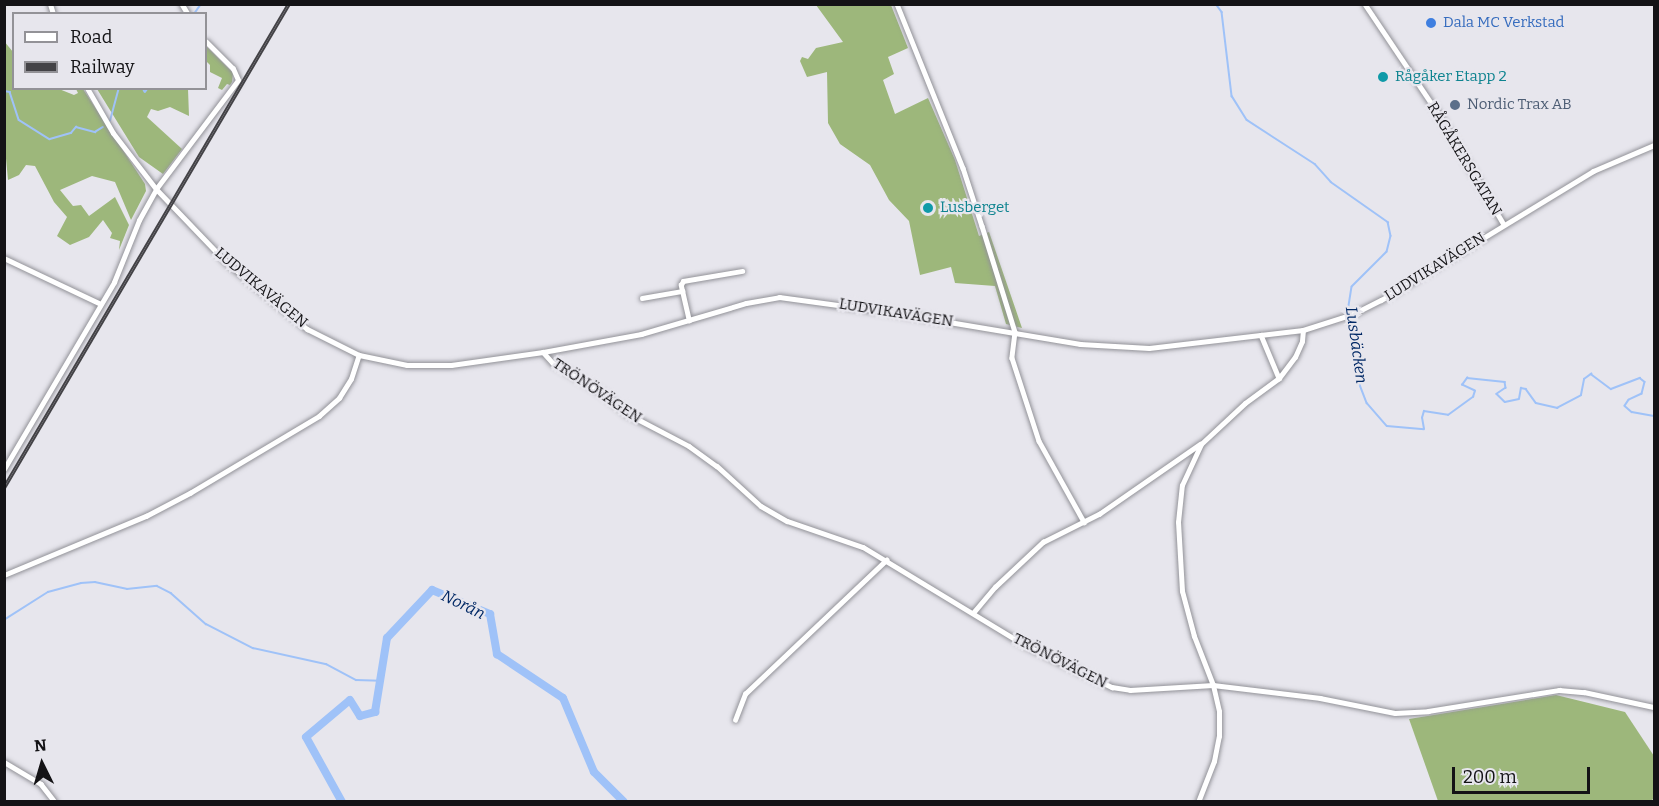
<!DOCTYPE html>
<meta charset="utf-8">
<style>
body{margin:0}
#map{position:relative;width:1659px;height:806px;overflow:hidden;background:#e7e6ed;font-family:Bitter,serif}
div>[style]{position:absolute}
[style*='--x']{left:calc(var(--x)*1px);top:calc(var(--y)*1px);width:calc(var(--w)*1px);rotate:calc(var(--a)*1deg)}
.forest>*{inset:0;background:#9db77b}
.stream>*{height:1.5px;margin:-0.75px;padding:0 0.75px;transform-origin:0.75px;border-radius:0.75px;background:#9fc2f8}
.river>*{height:8px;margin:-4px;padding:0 4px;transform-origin:4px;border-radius:4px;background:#9fc2f8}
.roads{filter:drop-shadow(0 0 2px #929298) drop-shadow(0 0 2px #929298)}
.minor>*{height:4.5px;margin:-2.25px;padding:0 2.25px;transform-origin:2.25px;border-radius:2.25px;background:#fff}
.tertiary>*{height:5px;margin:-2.5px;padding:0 2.5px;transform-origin:2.5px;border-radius:2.5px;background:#fff}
.rail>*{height:4px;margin-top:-2px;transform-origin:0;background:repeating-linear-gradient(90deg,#e7e6ed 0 4.5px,#434246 0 9px);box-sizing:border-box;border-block:2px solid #434246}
.dots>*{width:16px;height:16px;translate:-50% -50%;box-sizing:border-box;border:3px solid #e7e6ed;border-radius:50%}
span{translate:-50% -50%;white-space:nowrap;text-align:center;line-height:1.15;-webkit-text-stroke:4.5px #e7e6ed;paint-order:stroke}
.shop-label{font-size:15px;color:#366cbe}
.left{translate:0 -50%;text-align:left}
.culture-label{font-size:15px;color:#0d838f}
.service-label{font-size:15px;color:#4e5e75}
.street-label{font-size:15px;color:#141316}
.water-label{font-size:16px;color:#002865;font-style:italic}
.frame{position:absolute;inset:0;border:6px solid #141316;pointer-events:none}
.legend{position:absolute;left:12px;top:12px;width:195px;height:78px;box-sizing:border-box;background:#e7e6ed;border:2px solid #939297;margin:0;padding:8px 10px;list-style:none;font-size:18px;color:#141316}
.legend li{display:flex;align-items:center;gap:12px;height:30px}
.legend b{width:30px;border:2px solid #939297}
.north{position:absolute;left:12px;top:734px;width:60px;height:60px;-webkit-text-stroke:4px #e7e6ed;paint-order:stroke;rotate:355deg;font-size:16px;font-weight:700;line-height:24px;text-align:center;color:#141316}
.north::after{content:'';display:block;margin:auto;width:21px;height:27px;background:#141316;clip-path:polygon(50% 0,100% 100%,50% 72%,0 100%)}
.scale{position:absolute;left:1452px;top:767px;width:138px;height:27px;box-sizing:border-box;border:3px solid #141316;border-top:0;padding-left:8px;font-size:18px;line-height:21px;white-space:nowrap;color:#141316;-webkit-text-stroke:4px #e7e6ed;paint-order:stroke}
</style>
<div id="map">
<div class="forest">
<i style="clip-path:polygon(816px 5px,891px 5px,908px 48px,888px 57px,894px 74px,883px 80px,895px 114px,928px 98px,955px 160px,979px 236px,989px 232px,1022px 328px,1006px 324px,995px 286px,955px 283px,951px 267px,920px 275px,909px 221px,889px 200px,870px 165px,840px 144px,828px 123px,827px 72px,807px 77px,800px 61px,802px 57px,808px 59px,816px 48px,843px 42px)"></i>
<i style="clip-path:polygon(4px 41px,13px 52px,14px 88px,59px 89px,74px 95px,78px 93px,76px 89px,83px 89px,145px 184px,146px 191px,131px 220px,115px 182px,92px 176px,60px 190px,73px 206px,81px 205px,89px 216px,115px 197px,129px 225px,119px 250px,120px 241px,110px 238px,112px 233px,103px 220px,89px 237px,70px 245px,57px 236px,67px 217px,54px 202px,35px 166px,26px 165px,19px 175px,8px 180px,4px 137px)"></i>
<i style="clip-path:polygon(206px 46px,233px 73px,232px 82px,230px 85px,227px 84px,222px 90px,218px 88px,222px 78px,210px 72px,210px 65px,206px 61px)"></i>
<i style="clip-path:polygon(97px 89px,188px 89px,189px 116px,170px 107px,158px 111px,151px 109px,147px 117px,182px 149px,163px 174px,139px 157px)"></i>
<i style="clip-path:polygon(1556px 695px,1625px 712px,1654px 756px,1654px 798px,1650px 802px,1438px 801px,1409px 719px)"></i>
</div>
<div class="stream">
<i style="--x:1216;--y:4;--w:10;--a:53"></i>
<i style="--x:1222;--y:12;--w:85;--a:83.2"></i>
<i style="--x:1232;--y:96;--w:28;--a:58"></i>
<i style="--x:1247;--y:120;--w:81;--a:32.9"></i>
<i style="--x:1315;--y:164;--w:24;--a:48"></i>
<i style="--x:1331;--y:182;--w:70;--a:35.1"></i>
<i style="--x:1388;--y:222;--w:14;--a:78"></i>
<i style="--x:1391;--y:236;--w:16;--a:104"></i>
<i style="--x:1387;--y:252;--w:49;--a:135"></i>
<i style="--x:1352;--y:287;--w:26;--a:99"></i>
<i style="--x:194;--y:14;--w:12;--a:-55"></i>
<i style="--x:143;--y:88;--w:4;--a:63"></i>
<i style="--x:145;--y:92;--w:5;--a:-53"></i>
<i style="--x:4;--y:91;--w:6;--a:9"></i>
<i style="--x:10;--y:92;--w:29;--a:72"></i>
<i style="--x:19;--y:120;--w:36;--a:32"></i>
<i style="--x:50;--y:139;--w:22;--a:-16"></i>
<i style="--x:71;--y:133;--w:8;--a:-50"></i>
<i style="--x:76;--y:127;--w:20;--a:15"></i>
<i style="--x:95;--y:132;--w:9;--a:-32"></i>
<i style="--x:110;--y:121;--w:34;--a:-75"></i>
<i style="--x:1348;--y:318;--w:60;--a:81.3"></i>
<i style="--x:1357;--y:377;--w:28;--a:69"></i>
<i style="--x:1367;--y:403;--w:30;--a:49"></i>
<i style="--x:1387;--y:426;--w:37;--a:5"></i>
<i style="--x:1424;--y:429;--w:11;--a:-100"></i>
<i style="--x:1422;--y:418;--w:7;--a:-74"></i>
<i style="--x:1424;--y:411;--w:24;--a:9"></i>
<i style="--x:1448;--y:415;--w:31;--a:-36"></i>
<i style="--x:1473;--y:397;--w:6;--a:-72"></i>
<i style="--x:1475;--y:391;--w:14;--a:-155"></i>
<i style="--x:1462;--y:385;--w:9;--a:-54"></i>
<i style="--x:1467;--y:378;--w:38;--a:6"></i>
<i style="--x:1505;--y:382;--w:6;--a:81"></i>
<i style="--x:1506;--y:388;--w:11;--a:146"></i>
<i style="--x:1497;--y:394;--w:11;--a:45"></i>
<i style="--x:1505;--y:402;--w:14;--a:-12"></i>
<i style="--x:1519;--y:399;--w:11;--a:-80"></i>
<i style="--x:1521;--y:388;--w:5;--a:11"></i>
<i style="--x:1526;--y:389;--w:17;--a:54"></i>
<i style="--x:1536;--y:403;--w:22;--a:13"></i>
<i style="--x:1557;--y:408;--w:27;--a:-28"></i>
<i style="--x:1581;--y:395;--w:16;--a:-79"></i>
<i style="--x:1584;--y:379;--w:9;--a:-36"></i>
<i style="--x:1591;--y:374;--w:25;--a:37"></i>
<i style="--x:1611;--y:389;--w:31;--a:-21"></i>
<i style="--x:1640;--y:378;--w:6;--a:39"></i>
<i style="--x:1645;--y:382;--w:12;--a:104"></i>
<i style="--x:1642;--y:394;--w:14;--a:155"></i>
<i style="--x:1629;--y:400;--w:7;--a:124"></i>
<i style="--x:1625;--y:406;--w:9;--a:41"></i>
<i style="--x:1632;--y:412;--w:22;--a:10"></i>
<i style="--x:4;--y:620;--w:52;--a:-32.5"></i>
<i style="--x:48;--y:592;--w:34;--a:-15"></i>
<i style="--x:81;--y:583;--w:14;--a:-4"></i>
<i style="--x:95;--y:582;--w:33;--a:12"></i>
<i style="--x:127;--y:589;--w:30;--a:-6"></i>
<i style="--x:157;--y:586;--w:16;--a:27"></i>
<i style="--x:171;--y:593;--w:47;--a:41.5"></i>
<i style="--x:206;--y:624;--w:53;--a:27.1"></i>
<i style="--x:253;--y:648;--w:75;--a:12.4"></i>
<i style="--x:326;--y:664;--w:34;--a:28"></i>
<i style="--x:356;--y:680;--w:24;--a:2"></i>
</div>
<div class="river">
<i style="--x:342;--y:802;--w:74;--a:-119"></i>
<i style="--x:306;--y:737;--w:57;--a:-40.1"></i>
<i style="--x:350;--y:700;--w:19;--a:58"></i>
<i style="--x:360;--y:716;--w:16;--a:-15"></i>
<i style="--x:375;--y:712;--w:75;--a:-80.8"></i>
<i style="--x:387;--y:638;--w:66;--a:-46.8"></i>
<i style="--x:432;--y:590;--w:63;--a:22.5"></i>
<i style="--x:490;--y:614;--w:41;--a:80.1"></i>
<i style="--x:497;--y:654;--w:79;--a:33.7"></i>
<i style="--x:563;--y:698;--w:80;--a:67.3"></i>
<i style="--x:594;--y:772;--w:42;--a:45"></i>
</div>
<div class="roads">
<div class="minor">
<i style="--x:182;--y:4;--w:12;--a:59"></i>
<i style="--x:897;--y:4;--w:177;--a:68.1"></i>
<i style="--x:963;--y:168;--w:61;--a:71.9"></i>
<i style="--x:982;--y:226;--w:111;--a:72.7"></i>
<i style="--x:1015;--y:332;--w:26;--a:97"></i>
<i style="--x:1012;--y:358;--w:87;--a:72"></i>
<i style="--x:1039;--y:441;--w:93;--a:60.9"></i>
<i style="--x:1365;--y:4;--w:135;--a:56.2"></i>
<i style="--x:1440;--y:116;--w:124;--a:59.5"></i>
<i style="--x:156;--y:189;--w:136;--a:-53"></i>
<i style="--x:238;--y:80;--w:12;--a:-114"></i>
<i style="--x:233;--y:69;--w:38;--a:-135"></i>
<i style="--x:4;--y:258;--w:107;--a:25.4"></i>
<i style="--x:642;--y:298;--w:41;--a:-9.9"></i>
<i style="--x:689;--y:321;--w:37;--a:-103"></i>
<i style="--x:681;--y:285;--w:4;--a:-63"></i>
<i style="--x:683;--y:281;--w:60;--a:-9.6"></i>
<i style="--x:1261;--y:335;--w:47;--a:67.3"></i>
<i style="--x:543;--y:352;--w:15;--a:48"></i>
<i style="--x:553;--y:363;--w:55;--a:30.8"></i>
<i style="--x:600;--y:391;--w:34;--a:40"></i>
<i style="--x:626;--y:413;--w:71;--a:27.6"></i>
<i style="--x:689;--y:446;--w:34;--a:36"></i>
<i style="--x:717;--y:466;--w:59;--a:42.3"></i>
<i style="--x:761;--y:506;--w:30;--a:30"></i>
<i style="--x:787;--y:521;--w:80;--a:18.9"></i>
<i style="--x:863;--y:547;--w:189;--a:31.2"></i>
<i style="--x:1025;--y:645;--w:97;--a:25.8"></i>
<i style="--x:1112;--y:687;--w:18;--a:9"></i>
<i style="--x:1130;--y:690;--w:83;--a:-3.4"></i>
<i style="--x:1213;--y:685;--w:108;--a:6.9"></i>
<i style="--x:1320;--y:698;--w:76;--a:11.3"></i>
<i style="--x:1395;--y:713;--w:33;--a:-3"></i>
<i style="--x:1428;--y:711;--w:133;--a:-9.1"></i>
<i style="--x:1559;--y:690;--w:25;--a:5"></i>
<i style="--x:1584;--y:692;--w:72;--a:12.1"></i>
<i style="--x:4;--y:575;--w:154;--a:-22.6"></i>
<i style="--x:146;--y:516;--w:50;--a:-27.6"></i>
<i style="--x:190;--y:493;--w:150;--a:-30.8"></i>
<i style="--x:319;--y:416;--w:27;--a:-42"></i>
<i style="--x:339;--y:398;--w:22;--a:-58"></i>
<i style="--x:351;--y:379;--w:25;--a:-72"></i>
<i style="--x:973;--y:613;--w:34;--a:-50"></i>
<i style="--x:995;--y:587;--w:66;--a:-43.2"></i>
<i style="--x:1043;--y:542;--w:63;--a:-26.6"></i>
<i style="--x:1099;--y:514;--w:123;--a:-34.7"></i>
<i style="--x:735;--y:720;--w:28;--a:-69"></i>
<i style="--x:745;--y:694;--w:195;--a:-43.5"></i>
<i style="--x:4;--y:762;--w:43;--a:30.7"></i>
<i style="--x:41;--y:784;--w:23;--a:52"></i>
</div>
<div class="tertiary">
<i style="--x:50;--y:4;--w:10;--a:73"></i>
<i style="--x:87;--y:88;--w:52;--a:60"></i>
<i style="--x:113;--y:133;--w:71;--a:52.5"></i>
<i style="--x:156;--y:189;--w:100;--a:46.2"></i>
<i style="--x:225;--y:261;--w:107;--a:39.7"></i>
<i style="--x:307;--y:329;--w:58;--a:26.6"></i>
<i style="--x:359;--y:355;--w:49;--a:11.8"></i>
<i style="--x:407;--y:365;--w:44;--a:0"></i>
<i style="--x:451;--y:365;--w:93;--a:-8"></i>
<i style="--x:543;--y:352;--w:100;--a:-10.4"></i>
<i style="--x:641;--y:334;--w:109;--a:-16.4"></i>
<i style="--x:746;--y:303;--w:34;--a:-10"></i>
<i style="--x:779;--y:297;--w:111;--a:7.8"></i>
<i style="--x:889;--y:312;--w:194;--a:9.5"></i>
<i style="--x:1080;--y:344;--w:69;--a:3.3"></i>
<i style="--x:1149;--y:348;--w:155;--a:-6.7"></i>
<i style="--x:1303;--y:330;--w:52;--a:-17.7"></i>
<i style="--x:1353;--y:314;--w:31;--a:-27"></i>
<i style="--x:1381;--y:300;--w:248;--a:-31.3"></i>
<i style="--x:1593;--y:171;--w:66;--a:-23.1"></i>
<i style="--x:4;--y:469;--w:217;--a:-59.5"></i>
<i style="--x:114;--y:282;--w:67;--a:-68"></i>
<i style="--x:139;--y:220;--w:35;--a:-61"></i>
<i style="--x:1198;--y:802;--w:44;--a:-68.7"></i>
<i style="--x:1214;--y:761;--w:25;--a:-79"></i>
<i style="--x:1219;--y:736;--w:25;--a:-90"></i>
<i style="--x:1219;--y:711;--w:27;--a:-103"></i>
<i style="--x:1213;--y:685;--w:53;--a:-111.2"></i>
<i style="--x:1194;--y:636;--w:47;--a:-104.9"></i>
<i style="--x:1182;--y:591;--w:69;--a:-93.3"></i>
<i style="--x:1178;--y:522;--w:37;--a:-84"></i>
<i style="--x:1182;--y:485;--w:45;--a:-65.1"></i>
<i style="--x:1201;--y:444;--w:60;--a:-43"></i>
<i style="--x:1245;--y:403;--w:42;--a:-36.3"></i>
<i style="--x:1279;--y:378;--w:26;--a:-53"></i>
<i style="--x:1295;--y:357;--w:17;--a:-66"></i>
<i style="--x:1302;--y:341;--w:11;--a:-85"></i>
</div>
</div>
<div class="rail">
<i style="--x:4;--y:488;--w:562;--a:-59.51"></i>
</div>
<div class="dots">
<i style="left:1431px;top:23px;background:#3f7fe0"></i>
<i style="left:1383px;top:77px;background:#0f9aa8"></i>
<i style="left:1455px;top:105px;background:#5c6f8a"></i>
<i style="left:928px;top:208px;background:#0f9aa8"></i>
</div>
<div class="shop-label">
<span class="left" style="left:1443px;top:23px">Dala MC Verkstad</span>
</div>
<div class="culture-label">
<span class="left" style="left:1395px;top:77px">Rågåker Etapp 2</span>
<span class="left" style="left:940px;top:208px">Lusberget</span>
</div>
<div class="service-label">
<span class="left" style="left:1467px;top:105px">Nordic Trax AB</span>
</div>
<div class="street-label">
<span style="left:1464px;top:159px;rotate:59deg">RÅGÅKERSGATAN</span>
<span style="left:1435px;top:267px;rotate:-32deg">LUDVIKAVÄGEN</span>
<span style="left:261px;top:288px;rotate:40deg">LUDVIKAVÄGEN</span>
<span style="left:896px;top:313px;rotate:9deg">LUDVIKAVÄGEN</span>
<span style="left:597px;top:391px;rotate:34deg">TRÖNÖVÄGEN</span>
<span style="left:1060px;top:661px;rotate:27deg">TRÖNÖVÄGEN</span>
</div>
<div class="water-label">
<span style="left:1356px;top:345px;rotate:82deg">Lusbäcken</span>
<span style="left:463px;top:605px;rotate:26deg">Norån</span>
</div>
<div class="frame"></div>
<ul class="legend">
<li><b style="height:8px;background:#fff"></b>Road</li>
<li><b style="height:8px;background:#434246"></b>Railway</li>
</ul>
<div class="north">N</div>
<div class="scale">200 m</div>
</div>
